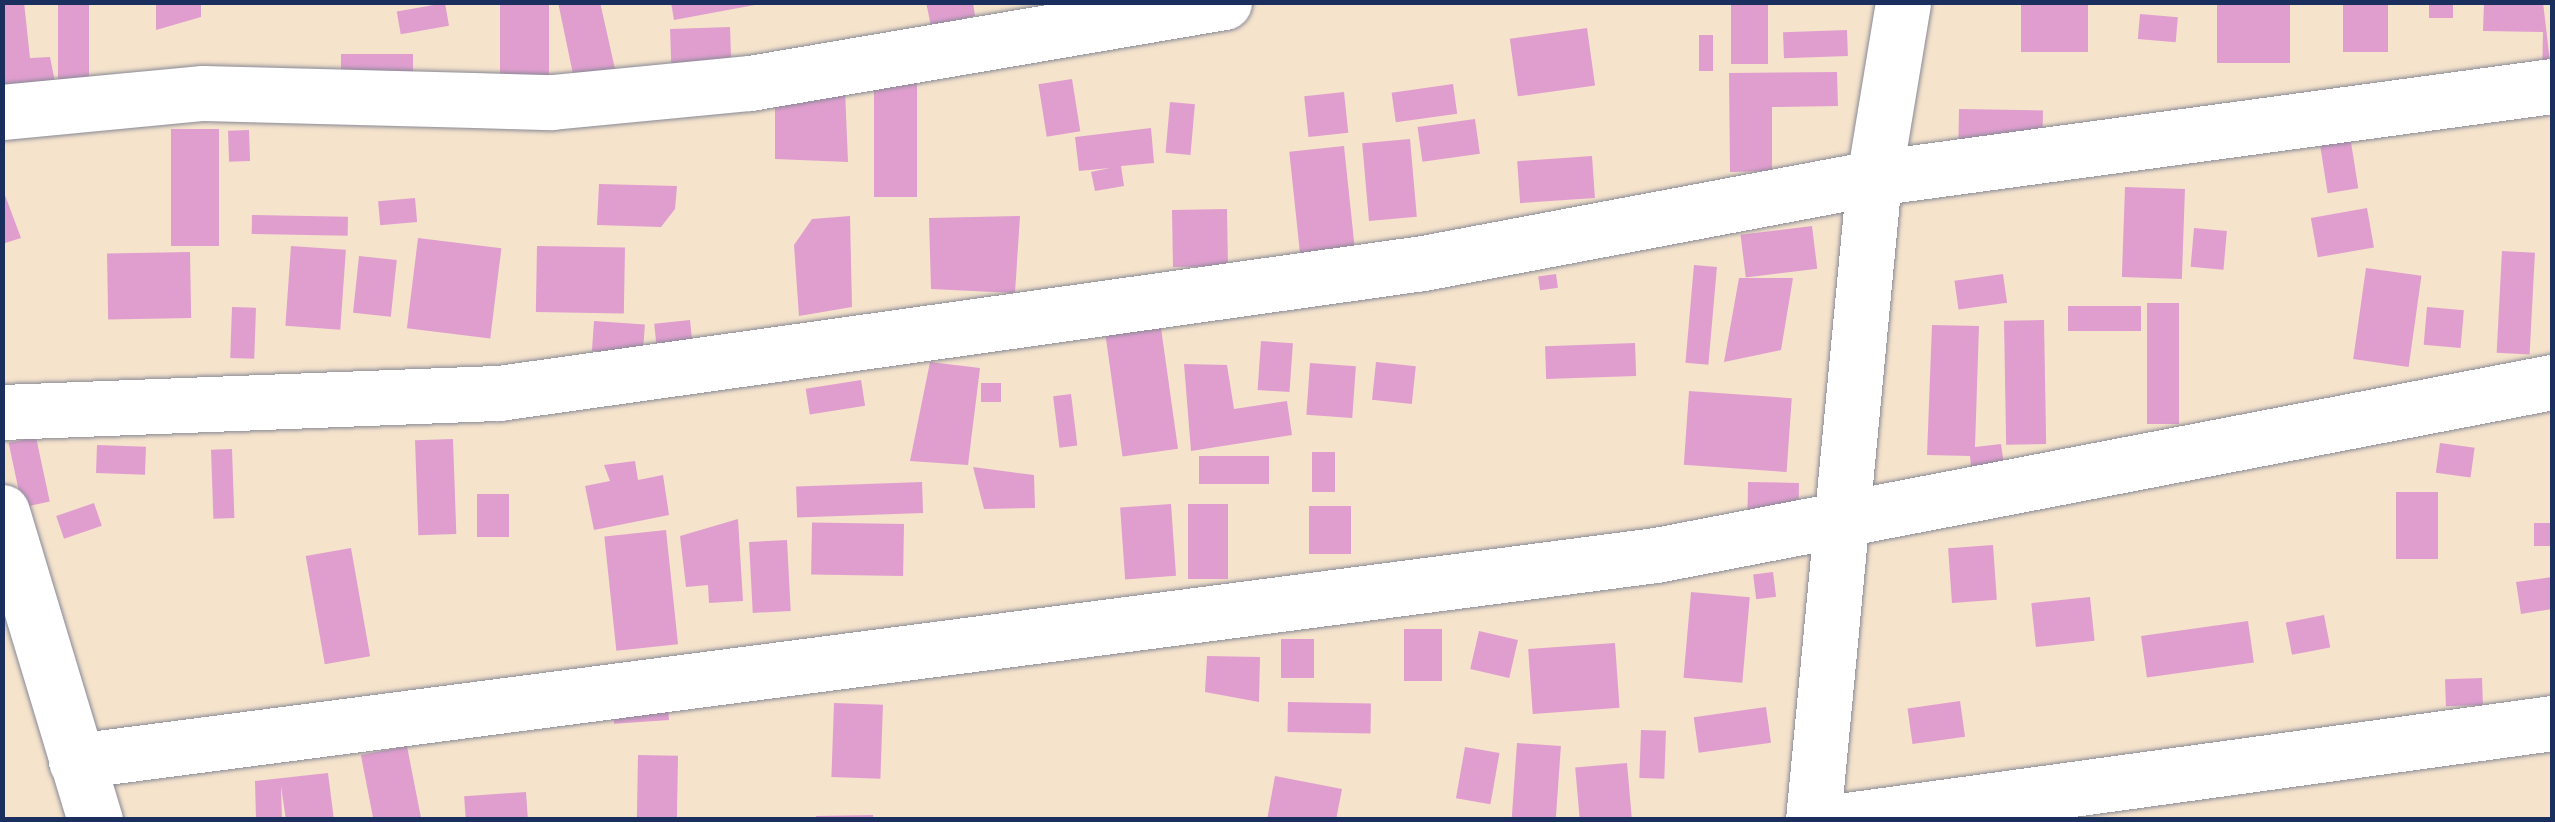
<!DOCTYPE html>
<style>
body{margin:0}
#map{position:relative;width:2555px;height:822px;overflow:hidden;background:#f5e3cc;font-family:Pangolin,sans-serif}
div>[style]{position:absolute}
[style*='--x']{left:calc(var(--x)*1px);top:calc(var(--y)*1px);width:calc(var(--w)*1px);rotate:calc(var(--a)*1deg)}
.building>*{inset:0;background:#e09ecf;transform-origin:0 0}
.roads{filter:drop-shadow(0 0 2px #888995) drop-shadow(0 0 2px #888995)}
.minor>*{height:55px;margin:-27.5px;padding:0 27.5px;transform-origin:27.5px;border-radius:27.5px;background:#fff}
span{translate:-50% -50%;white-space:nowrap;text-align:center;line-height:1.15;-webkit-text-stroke:10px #f7f3e8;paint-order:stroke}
.frame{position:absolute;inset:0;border:5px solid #1b2f5e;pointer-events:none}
</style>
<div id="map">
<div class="building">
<i style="clip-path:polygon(2px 2px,24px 2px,30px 58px,50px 57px,56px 87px,2px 98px)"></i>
<i style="left:58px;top:2px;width:31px;height:83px"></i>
<i style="clip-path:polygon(156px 2px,201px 2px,201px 17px,156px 30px)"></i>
<i style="left:500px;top:2px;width:49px;height:73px"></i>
<i style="clip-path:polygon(558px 2px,600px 2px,615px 69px,574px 79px)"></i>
<i style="clip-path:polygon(671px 2px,759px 2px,760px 4px,674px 20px)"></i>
<i style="clip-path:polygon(926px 2px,973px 2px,975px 16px,931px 26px)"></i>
<i style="left:1731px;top:2px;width:37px;height:62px"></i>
<i style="left:2021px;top:2px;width:67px;height:50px"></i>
<i style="left:2343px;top:2px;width:45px;height:50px"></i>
<i style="left:2429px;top:2px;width:24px;height:16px"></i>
<i style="clip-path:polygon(2484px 2px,2543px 2px,2552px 79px,2542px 79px,2543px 32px,2483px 31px)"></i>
<i style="left:445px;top:3px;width:23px;height:49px;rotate:80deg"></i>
<i style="left:2290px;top:5px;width:58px;height:73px;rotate:90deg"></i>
<i style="left:2140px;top:14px;width:38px;height:25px;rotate:5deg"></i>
<i style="left:730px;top:27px;width:35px;height:60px;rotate:88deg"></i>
<i style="left:1587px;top:28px;width:58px;height:78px;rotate:82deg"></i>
<i style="left:1847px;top:30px;width:26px;height:64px;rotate:88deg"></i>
<i style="left:1699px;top:35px;width:14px;height:36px"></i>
<i style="left:341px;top:54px;width:72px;height:28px"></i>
<i style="clip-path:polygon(1837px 72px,1838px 106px,1772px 107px,1772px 171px,1730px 172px,1729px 73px)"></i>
<i style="left:1072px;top:79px;width:53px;height:34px;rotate:81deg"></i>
<i style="left:874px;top:80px;width:43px;height:117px"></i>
<i style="left:1453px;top:84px;width:30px;height:62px;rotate:82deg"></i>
<i style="clip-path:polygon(845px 90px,848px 162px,775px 159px,775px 96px)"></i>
<i style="left:1344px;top:92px;width:41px;height:40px;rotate:84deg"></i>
<i style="left:1170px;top:102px;width:25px;height:51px;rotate:5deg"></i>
<i style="left:1959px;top:109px;width:84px;height:37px;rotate:1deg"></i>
<i style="left:1475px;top:119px;width:35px;height:58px;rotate:82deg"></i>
<i style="clip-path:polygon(1151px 128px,1154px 163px,1121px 166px,1124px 186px,1095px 191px,1091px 172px,1110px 168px,1079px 171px,1075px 137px)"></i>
<i style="left:171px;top:129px;width:48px;height:117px"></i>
<i style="left:249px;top:130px;width:31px;height:21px;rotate:88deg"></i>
<i style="left:2350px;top:136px;width:53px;height:31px;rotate:81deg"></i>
<i style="left:1410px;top:139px;width:78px;height:48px;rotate:85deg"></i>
<i style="left:1344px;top:146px;width:112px;height:55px;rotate:84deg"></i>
<i style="left:1592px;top:156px;width:42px;height:75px;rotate:86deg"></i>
<i style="clip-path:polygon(599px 184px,677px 186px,675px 209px,661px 227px,597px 225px)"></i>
<i style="clip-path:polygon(2px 187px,21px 238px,2px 244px)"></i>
<i style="left:2125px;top:187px;width:60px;height:90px;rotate:2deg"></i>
<i style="left:415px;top:198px;width:24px;height:37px;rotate:85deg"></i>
<i style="left:2367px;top:208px;width:40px;height:57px;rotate:80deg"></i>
<i style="left:1227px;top:209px;width:57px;height:55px;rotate:89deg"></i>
<i style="left:252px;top:215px;width:96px;height:19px;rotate:1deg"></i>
<i style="clip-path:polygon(850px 216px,852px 307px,799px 316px,794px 245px,812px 219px)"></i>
<i style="clip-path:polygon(1020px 216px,1015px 293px,931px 289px,929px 218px)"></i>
<i style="left:1812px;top:226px;width:43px;height:72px;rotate:83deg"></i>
<i style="left:2194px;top:228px;width:33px;height:39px;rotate:5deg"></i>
<i style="left:418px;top:238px;width:84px;height:91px;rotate:7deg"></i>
<i style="left:291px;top:246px;width:55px;height:80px;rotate:4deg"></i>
<i style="left:537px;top:246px;width:88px;height:66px;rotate:1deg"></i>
<i style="left:2502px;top:251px;width:33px;height:102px;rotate:3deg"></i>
<i style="left:190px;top:252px;width:66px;height:83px;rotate:89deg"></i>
<i style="left:359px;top:256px;width:38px;height:57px;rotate:6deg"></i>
<i style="left:1694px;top:265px;width:23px;height:98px;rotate:5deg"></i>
<i style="left:2366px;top:268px;width:56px;height:92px;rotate:8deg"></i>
<i style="left:1556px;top:274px;width:14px;height:18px;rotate:82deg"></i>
<i style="left:2003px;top:274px;width:29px;height:49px;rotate:82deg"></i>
<i style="clip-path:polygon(1739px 278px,1793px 278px,1781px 350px,1724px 362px)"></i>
<i style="left:2147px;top:303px;width:32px;height:121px"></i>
<i style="left:2141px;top:306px;width:25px;height:73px;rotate:90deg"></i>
<i style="left:232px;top:307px;width:24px;height:51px;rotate:2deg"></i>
<i style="left:2427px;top:307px;width:37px;height:38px;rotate:5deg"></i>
<i style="left:690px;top:320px;width:29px;height:36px;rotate:84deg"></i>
<i style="left:2044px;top:320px;width:124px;height:40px;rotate:89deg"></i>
<i style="left:594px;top:321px;width:51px;height:30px;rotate:4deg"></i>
<i style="clip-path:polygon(1932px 325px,1979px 326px,1975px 447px,2001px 444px,2005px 472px,1972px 477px,1970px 456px,1927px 455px)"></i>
<i style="left:1161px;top:328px;width:122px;height:56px;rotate:82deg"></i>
<i style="left:1261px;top:341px;width:32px;height:49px;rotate:4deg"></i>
<i style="left:1635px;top:343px;width:33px;height:90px;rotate:88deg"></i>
<i style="clip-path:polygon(930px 362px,980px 368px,968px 465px,910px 461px)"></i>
<i style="left:1376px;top:362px;width:40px;height:38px;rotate:6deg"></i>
<i style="left:1310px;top:363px;width:46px;height:52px;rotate:4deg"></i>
<i style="clip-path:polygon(1184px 364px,1227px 365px,1234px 409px,1287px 401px,1292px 435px,1191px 451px)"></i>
<i style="left:861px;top:380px;width:26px;height:56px;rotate:81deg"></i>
<i style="left:981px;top:383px;width:20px;height:19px"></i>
<i style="left:1689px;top:391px;width:103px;height:74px;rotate:4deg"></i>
<i style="left:1071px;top:394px;width:52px;height:18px;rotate:83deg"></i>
<i style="left:36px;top:437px;width:66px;height:28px;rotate:78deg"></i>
<i style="left:453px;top:439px;width:95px;height:38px;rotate:88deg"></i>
<i style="left:2440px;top:443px;width:35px;height:30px;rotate:8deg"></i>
<i style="left:97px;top:445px;width:49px;height:28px;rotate:2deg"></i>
<i style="left:232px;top:449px;width:69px;height:21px;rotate:88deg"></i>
<i style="left:1312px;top:452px;width:23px;height:40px"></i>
<i style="left:1199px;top:456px;width:70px;height:28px"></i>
<i style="clip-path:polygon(635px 461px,638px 480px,663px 475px,669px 515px,594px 530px,585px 486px,610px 481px,604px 465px)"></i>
<i style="clip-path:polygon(973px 467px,1034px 475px,1035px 508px,984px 509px)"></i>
<i style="left:922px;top:482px;width:31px;height:126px;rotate:88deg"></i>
<i style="left:1748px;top:482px;width:51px;height:30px;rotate:1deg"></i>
<i style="left:2396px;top:492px;width:42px;height:67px"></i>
<i style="left:477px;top:494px;width:32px;height:43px"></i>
<i style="left:94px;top:503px;width:24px;height:40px;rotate:71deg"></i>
<i style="left:1171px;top:504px;width:72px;height:51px;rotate:86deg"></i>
<i style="left:1188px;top:504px;width:40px;height:75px"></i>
<i style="left:1309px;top:506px;width:42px;height:48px"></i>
<i style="clip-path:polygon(738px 519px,743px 601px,709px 603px,708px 585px,686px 587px,680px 536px)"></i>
<i style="left:2552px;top:523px;width:23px;height:18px;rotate:90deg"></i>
<i style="left:904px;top:524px;width:52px;height:92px;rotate:91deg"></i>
<i style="left:666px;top:530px;width:115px;height:62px;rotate:84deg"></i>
<i style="left:787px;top:540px;width:71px;height:38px;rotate:87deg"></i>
<i style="left:1993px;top:545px;width:55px;height:45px;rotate:86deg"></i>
<i style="left:351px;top:548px;width:110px;height:46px;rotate:80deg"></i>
<i style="left:1773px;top:572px;width:25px;height:20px;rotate:83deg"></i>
<i style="clip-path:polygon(2552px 577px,2552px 609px,2521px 614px,2516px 582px)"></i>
<i style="left:1691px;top:592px;width:59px;height:86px;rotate:5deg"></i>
<i style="left:2090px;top:597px;width:44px;height:59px;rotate:84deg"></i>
<i style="left:2324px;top:615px;width:33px;height:39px;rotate:79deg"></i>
<i style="left:2248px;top:621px;width:42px;height:108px;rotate:82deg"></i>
<i style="left:1404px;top:629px;width:38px;height:52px"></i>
<i style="left:1479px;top:631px;width:40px;height:39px;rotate:13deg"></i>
<i style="left:1281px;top:639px;width:33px;height:39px"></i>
<i style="left:1615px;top:643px;width:65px;height:87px;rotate:86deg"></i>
<i style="clip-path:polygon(1207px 656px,1260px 657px,1259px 702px,1205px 692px)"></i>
<i style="left:2482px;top:678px;width:27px;height:37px;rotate:88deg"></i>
<i style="left:667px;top:692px;width:28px;height:55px;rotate:86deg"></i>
<i style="left:1960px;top:701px;width:36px;height:53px;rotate:82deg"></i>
<i style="left:1288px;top:702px;width:83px;height:30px;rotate:1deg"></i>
<i style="left:834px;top:703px;width:49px;height:74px;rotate:2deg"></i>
<i style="left:1766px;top:707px;width:36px;height:73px;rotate:82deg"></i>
<i style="left:1641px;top:730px;width:25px;height:48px;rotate:2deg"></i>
<i style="left:1517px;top:743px;width:44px;height:77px;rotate:4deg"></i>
<i style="left:407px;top:746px;width:76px;height:47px;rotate:79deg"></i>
<i style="left:1465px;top:747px;width:35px;height:52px;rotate:10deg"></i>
<i style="left:638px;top:755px;width:40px;height:65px;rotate:1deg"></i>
<i style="left:1627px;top:763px;width:57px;height:52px;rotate:85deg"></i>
<i style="clip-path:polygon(328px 773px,334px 820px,286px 820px,281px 786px,282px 820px,256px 820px,255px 781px)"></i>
<i style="clip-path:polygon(1275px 776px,1342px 789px,1336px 820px,1267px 820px)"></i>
<i style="left:526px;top:792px;width:28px;height:62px;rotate:86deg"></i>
<i style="clip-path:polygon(873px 815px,873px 820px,816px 820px,816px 816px)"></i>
</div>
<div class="roads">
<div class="minor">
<i style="--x:2;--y:112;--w:202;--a:-5.4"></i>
<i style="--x:203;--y:93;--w:349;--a:1.5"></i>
<i style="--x:552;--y:102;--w:199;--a:-5.5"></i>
<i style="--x:750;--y:83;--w:481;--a:-9.7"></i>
<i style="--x:2;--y:412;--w:497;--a:-2.2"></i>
<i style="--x:499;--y:393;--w:933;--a:-8.01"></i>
<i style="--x:1423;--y:263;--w:459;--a:-10.7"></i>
<i style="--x:1874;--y:178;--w:684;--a:-7.73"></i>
<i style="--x:2;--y:512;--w:322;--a:73.2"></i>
<i style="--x:76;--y:761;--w:1593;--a:-7.43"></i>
<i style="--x:1656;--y:555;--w:913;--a:-10.93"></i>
<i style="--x:1813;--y:820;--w:645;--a:-84.57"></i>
<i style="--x:1874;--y:178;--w:178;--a:-80.6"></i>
<i style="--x:1847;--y:820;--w:712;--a:-7.83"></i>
</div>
</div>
<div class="frame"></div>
</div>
